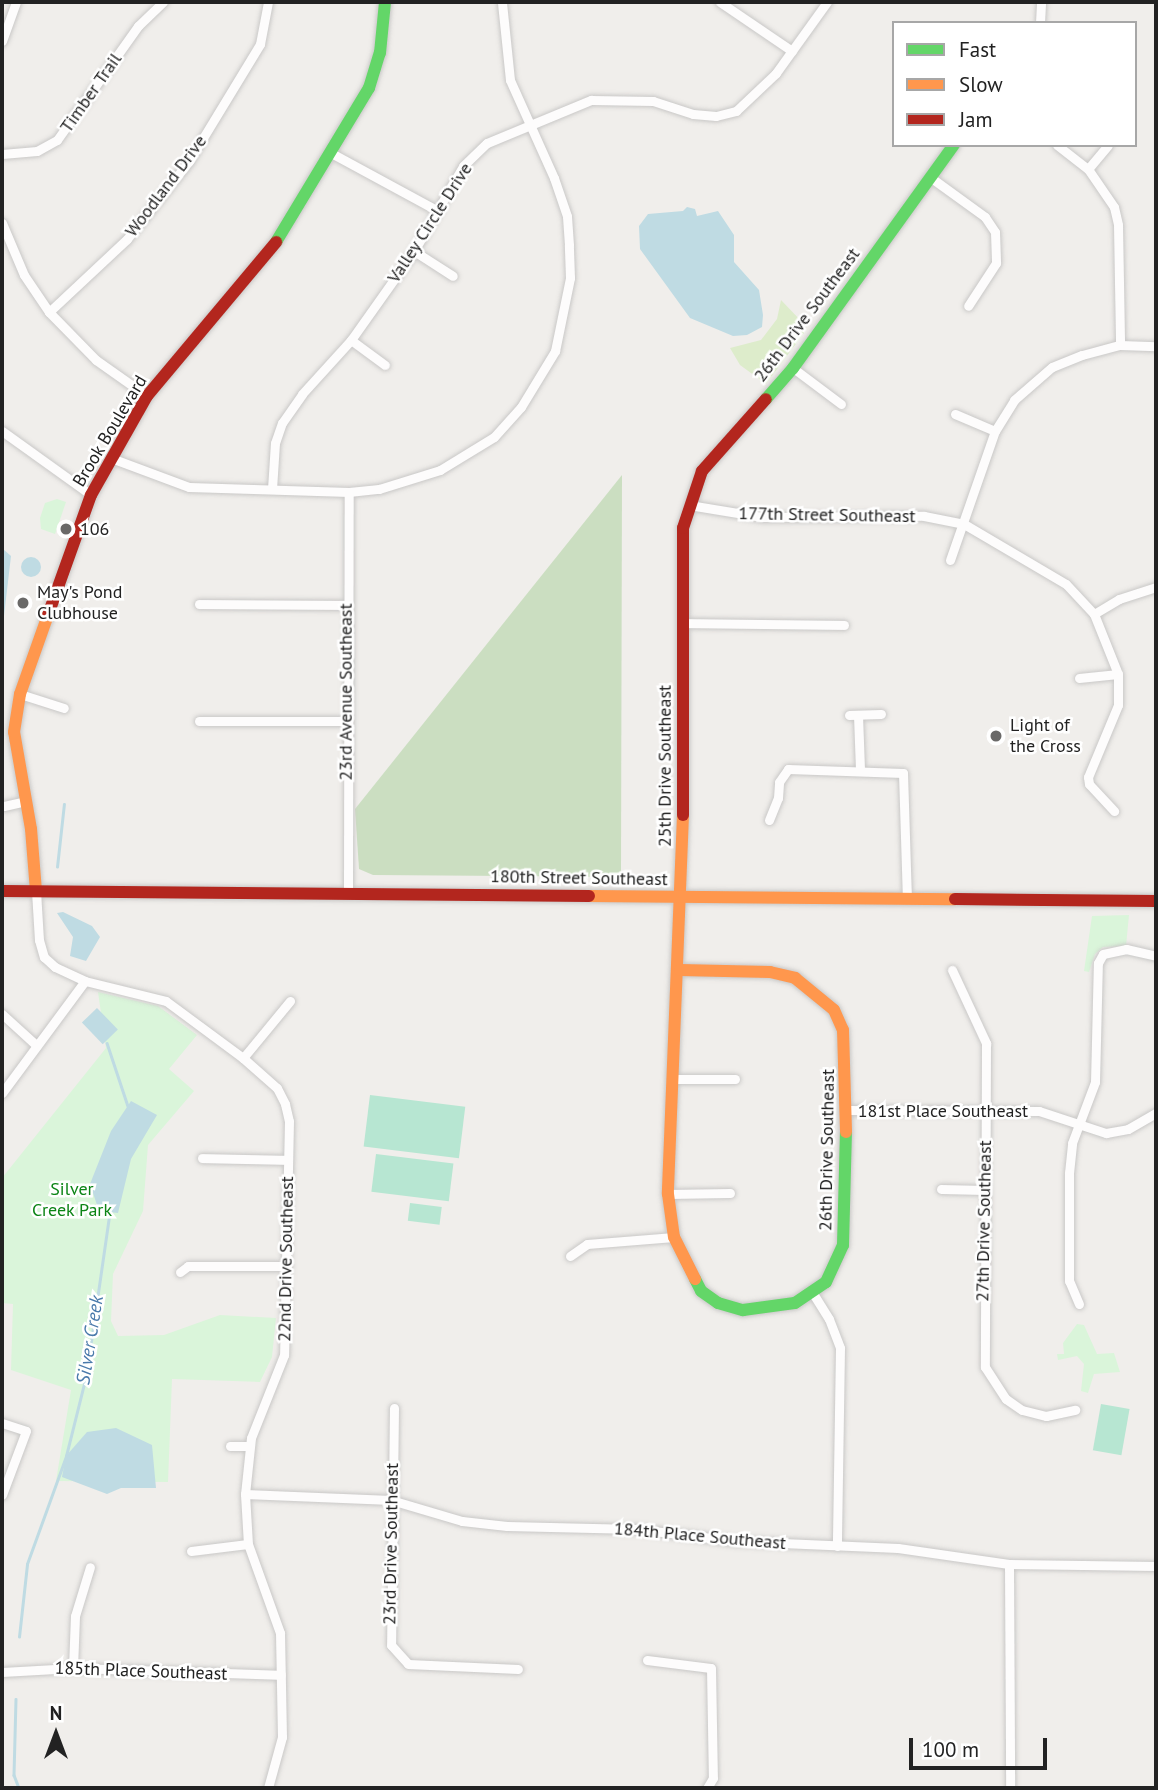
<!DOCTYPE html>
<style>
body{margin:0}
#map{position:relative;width:1158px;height:1790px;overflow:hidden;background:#f0eeeb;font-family:"PT Sans",sans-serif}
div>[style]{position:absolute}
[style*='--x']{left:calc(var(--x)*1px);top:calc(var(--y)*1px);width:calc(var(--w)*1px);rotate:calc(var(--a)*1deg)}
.grass>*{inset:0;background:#ddeccb}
.forest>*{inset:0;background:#cbdec1}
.park>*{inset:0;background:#daf5da}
.pitch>*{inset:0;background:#b7e6d2;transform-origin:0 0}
.water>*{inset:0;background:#bfdbe3;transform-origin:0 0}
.round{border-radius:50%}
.stream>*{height:2.5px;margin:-1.25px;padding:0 1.25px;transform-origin:1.25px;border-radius:1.25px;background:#bfdbe3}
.roads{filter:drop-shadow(0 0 2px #c9c8c7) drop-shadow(0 0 2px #c9c8c7)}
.street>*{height:9px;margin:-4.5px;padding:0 4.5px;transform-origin:4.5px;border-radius:4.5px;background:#fdfcfc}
.fast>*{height:12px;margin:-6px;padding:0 6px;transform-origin:6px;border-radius:6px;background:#63d668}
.slow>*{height:12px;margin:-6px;padding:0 6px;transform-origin:6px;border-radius:6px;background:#ff974d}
.jam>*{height:12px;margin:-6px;padding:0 6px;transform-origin:6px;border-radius:6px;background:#b3261e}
.dots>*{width:19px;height:19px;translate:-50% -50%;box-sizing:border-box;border:4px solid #fff;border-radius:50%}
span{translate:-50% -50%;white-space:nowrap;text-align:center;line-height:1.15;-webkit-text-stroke:5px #fff;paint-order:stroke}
.street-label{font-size:18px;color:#222}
.poi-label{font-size:18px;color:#222}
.left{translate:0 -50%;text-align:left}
.park-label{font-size:18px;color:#0c8416}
.water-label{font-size:19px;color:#4a7aab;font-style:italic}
.frame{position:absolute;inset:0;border:4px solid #222;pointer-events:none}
.legend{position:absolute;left:892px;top:21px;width:245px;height:126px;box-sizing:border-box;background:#fff;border:2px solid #a7a7a7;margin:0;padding:9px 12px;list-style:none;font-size:21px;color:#222}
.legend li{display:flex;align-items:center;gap:14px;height:35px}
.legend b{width:35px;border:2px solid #a7a7a7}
.north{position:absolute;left:21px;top:1699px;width:70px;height:70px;-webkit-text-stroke:5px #fff;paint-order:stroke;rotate:0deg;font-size:19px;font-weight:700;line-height:28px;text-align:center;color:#222}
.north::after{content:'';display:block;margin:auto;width:24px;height:32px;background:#222;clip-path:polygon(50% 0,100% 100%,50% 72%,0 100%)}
.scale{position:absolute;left:909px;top:1738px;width:138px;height:32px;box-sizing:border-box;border:4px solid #222;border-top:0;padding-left:9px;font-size:21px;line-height:24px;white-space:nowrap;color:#222;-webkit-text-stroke:5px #fff;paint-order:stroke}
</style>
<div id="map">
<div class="grass">
<i style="clip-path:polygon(781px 300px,803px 323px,804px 333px,766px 384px,740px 365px,730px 348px,761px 340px,777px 319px)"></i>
</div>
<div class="forest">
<i style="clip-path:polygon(622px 475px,621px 877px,373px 875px,359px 869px,355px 809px)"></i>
</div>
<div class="park">
<i style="clip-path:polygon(57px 499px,66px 502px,55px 534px,41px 529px,40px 518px,45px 503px)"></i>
<i style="clip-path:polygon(1129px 915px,1126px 946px,1103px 947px,1095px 954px,1089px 972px,1084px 971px,1092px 916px)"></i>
<i style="clip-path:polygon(98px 992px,158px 1006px,197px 1035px,169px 1069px,194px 1091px,148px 1145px,143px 1211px,113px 1274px,111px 1321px,118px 1336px,164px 1335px,220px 1315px,276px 1318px,272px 1357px,260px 1382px,172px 1379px,168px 1482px,56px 1481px,71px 1390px,11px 1370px,13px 1304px,2px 1303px,2px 1178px,106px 1048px)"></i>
<i style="clip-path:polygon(1077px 1324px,1084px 1325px,1097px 1354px,1114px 1353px,1120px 1372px,1094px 1374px,1088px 1393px,1081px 1391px,1084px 1364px,1077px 1356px,1058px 1360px,1057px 1354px,1064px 1354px,1063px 1343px)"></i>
</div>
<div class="pitch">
<i style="left:370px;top:1095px;width:96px;height:52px;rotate:7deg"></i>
<i style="left:376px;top:1154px;width:78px;height:38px;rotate:7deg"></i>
<i style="left:410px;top:1203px;width:32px;height:18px;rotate:7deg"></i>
<i style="left:1101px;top:1404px;width:29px;height:47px;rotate:10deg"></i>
</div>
<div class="water">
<i style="clip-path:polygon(687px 207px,695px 209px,697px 216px,718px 211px,734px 235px,734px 262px,759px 290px,763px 315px,762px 327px,747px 335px,733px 336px,690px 318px,640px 249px,639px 226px,648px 214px,683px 211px)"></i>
<i style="clip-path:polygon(3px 549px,11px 556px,2px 633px,2px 550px)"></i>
<i class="round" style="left:21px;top:557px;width:20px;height:20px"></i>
<i style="clip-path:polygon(63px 912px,92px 926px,100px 937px,86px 961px,70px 956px,73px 937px,57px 913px)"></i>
<i style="left:97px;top:1008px;width:30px;height:21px;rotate:46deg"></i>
<i style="clip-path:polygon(131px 1101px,157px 1115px,131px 1159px,118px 1213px,99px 1211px,90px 1184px,111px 1131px)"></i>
<i style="clip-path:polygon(116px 1428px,152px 1445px,156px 1488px,121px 1488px,107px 1494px,62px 1477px,66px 1456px,87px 1432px)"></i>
</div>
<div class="stream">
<i style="--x:57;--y:867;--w:63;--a:-83.7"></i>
<i style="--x:107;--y:1043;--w:66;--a:71.6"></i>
<i style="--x:19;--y:1637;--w:73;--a:-83.7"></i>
<i style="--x:27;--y:1564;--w:115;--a:-70.1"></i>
<i style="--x:66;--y:1456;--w:82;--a:-76"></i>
<i style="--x:86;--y:1376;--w:168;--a:-81.8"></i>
<i style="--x:16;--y:1699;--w:76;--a:91.5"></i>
<i style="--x:14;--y:1775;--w:14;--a:69"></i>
</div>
<div class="roads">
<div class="street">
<i style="--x:720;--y:2;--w:87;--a:34.2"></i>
<i style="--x:1040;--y:23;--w:21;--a:-87"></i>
<i style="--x:2;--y:41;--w:41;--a:-70.3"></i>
<i style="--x:1057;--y:145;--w:39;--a:38"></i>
<i style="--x:1088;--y:169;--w:46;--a:55.6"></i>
<i style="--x:1114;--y:207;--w:18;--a:77"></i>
<i style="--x:1118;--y:225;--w:120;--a:89"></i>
<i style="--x:2;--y:154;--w:35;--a:-5"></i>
<i style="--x:37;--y:151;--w:23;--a:-29"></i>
<i style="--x:57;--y:140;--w:140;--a:-54.6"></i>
<i style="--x:138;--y:26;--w:35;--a:-44"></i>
<i style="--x:333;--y:154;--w:117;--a:28.5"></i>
<i style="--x:1088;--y:169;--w:31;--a:-50"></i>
<i style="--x:930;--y:177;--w:68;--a:36"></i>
<i style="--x:985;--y:217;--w:18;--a:56"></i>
<i style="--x:995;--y:232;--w:31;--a:88"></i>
<i style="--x:996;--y:263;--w:51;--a:123.1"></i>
<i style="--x:2;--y:223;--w:56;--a:67.1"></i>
<i style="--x:24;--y:275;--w:45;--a:56"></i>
<i style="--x:49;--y:312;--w:67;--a:45.6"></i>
<i style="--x:96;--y:360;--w:62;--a:35.2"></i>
<i style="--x:414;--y:251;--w:46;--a:32.7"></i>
<i style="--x:49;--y:312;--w:107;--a:-43.1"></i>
<i style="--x:127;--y:239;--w:100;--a:-51.5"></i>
<i style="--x:189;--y:161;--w:137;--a:-58.7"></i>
<i style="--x:260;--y:44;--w:43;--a:-79.2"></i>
<i style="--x:351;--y:340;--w:42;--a:36.3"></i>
<i style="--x:793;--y:368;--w:60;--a:36.9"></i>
<i style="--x:955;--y:414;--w:43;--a:23"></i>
<i style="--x:2;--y:431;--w:110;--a:35.7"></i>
<i style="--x:111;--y:458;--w:83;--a:20.4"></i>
<i style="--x:189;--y:487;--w:160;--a:1.8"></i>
<i style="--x:349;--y:492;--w:30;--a:-6"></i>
<i style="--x:379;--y:489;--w:64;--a:-17.3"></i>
<i style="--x:440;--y:470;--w:63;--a:-31.4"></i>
<i style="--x:494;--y:437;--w:40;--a:-48"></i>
<i style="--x:521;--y:407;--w:66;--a:-58.7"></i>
<i style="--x:555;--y:351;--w:75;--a:-78.4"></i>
<i style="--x:570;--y:278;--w:33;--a:-92"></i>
<i style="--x:569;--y:245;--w:29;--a:-94"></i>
<i style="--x:567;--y:216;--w:40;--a:-108.9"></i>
<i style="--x:554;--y:178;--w:107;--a:-114.2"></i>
<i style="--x:510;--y:80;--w:78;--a:-95.9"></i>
<i style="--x:272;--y:489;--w:46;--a:-86.3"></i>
<i style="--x:275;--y:443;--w:21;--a:-71"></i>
<i style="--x:282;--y:423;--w:35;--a:-55"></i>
<i style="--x:302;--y:394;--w:73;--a:-47.8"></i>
<i style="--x:351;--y:340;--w:109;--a:-54.7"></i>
<i style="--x:414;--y:251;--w:98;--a:-60"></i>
<i style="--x:463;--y:166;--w:33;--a:-44"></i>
<i style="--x:487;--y:143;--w:113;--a:-22.5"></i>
<i style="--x:591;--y:100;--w:62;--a:0.9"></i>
<i style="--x:653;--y:101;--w:42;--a:18"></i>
<i style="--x:693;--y:114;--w:23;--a:5"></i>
<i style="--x:716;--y:116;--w:21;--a:-14"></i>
<i style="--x:736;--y:111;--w:55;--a:-43.5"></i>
<i style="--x:776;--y:73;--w:87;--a:-54.3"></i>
<i style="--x:689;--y:505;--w:74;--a:9.3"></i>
<i style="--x:762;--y:517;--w:162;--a:-0.4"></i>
<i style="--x:924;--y:516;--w:41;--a:11.3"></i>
<i style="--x:964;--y:524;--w:118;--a:30.5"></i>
<i style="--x:1066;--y:584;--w:41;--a:47"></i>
<i style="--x:1094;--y:614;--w:65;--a:68.2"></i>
<i style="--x:1118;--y:674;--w:31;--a:90"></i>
<i style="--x:1118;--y:705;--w:78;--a:112.6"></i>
<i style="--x:1088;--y:777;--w:7;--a:82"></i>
<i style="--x:1089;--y:784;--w:37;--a:47"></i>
<i style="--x:950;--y:560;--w:137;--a:-70.8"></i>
<i style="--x:995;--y:431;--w:36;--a:-58"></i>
<i style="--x:1014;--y:400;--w:50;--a:-41"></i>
<i style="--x:1052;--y:367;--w:32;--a:-22"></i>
<i style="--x:1082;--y:355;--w:39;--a:-15"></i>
<i style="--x:1120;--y:345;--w:36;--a:2"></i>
<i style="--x:199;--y:604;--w:147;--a:0.4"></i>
<i style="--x:1094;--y:614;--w:29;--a:-31"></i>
<i style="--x:1119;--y:599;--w:39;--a:-18"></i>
<i style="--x:681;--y:623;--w:163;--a:0.7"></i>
<i style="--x:1079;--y:678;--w:39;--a:-6"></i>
<i style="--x:20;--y:694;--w:46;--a:17.7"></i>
<i style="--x:849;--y:715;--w:32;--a:-2"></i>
<i style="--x:858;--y:715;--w:55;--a:87.9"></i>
<i style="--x:199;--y:721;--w:146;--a:0"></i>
<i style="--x:4;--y:806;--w:22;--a:-13"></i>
<i style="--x:769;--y:820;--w:24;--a:-68"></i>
<i style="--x:778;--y:798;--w:16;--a:-86"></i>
<i style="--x:779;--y:782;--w:16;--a:-55"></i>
<i style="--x:788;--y:769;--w:115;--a:2"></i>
<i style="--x:903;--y:773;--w:126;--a:88.2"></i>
<i style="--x:36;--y:891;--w:49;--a:86.5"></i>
<i style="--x:39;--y:940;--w:18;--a:74"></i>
<i style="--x:44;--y:957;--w:15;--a:42"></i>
<i style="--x:55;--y:967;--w:33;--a:25"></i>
<i style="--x:85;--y:981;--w:83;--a:13.9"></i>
<i style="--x:166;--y:1001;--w:96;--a:36.5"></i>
<i style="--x:243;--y:1058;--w:45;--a:41.4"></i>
<i style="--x:277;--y:1088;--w:18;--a:63"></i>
<i style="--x:285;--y:1104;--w:17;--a:77"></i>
<i style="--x:289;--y:1121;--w:234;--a:91.2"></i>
<i style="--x:284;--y:1355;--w:89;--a:111.7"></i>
<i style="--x:251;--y:1438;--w:56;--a:96.1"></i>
<i style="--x:245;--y:1494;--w:50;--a:86.6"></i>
<i style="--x:248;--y:1544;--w:95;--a:70.2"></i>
<i style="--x:280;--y:1633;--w:104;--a:88.9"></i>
<i style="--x:282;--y:1737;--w:53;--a:105.4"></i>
<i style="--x:348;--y:891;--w:399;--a:-89.9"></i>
<i style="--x:952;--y:970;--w:81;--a:65"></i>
<i style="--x:986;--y:1043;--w:324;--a:90.2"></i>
<i style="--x:985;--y:1367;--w:38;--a:57"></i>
<i style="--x:1006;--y:1399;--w:19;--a:35"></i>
<i style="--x:1022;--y:1410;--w:25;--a:14"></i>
<i style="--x:1046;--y:1416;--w:30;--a:-12"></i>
<i style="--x:2;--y:1014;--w:47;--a:42.4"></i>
<i style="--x:243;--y:1058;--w:74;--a:-50.5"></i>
<i style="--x:672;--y:1079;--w:63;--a:0"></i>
<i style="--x:2;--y:1093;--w:139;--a:-53.5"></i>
<i style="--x:847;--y:1110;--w:192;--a:0.3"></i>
<i style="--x:1039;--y:1111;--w:71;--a:18.2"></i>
<i style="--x:1106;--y:1133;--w:22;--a:-10"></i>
<i style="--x:1128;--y:1129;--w:32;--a:-30"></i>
<i style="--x:202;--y:1158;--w:86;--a:1.3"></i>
<i style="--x:941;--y:1189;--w:44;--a:1.3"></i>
<i style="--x:668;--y:1194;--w:62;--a:-0.9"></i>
<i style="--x:570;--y:1256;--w:21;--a:-35"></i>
<i style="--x:587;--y:1244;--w:87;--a:-4.6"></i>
<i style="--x:180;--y:1272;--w:10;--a:-37"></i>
<i style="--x:188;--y:1266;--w:99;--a:0"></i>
<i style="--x:814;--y:1295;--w:28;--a:58"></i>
<i style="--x:829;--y:1319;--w:31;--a:69"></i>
<i style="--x:840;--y:1348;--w:198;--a:90.9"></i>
<i style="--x:1079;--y:1304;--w:25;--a:-113"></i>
<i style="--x:1069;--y:1281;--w:108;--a:-90"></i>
<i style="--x:1069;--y:1173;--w:30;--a:-84"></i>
<i style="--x:1072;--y:1143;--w:65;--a:-69.3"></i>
<i style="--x:1095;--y:1082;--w:119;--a:-88.6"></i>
<i style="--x:1098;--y:963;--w:10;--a:-61"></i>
<i style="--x:1103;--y:954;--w:24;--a:-12"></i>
<i style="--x:1126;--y:949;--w:31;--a:13"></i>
<i style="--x:394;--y:1408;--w:237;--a:90.7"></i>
<i style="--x:391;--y:1645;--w:25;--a:48"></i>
<i style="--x:408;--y:1664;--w:110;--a:2.6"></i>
<i style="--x:2;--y:1423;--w:25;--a:18"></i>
<i style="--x:26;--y:1431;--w:68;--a:110.6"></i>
<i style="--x:230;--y:1446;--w:19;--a:0"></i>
<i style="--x:245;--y:1494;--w:146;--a:2.4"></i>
<i style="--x:391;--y:1500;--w:74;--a:16.5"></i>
<i style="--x:462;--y:1521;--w:45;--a:6.3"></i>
<i style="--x:507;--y:1526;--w:129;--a:1.3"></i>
<i style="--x:636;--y:1529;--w:101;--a:6.8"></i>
<i style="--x:736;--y:1541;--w:162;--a:2.5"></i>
<i style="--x:898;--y:1548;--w:112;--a:8.2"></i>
<i style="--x:1009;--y:1564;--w:147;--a:0.8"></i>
<i style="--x:191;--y:1551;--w:57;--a:-7"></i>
<i style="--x:1009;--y:1564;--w:224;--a:89.7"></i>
<i style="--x:647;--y:1660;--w:64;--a:7.1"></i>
<i style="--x:711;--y:1668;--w:110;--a:89"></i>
<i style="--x:713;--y:1778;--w:12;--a:121"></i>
<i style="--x:73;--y:1668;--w:52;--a:-87.8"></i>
<i style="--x:75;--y:1616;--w:51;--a:-73"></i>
<i style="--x:2;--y:1672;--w:71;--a:-3.2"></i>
<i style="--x:73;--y:1668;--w:208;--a:1.9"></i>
</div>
<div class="fast">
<i style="--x:276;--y:242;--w:180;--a:-58.9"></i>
<i style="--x:369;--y:88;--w:37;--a:-73"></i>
<i style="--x:380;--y:53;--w:51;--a:-84.4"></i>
<i style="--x:766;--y:399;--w:41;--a:-48.9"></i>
<i style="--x:793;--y:368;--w:275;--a:-54.2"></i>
<i style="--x:695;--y:1279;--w:13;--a:63"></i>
<i style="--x:701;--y:1291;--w:21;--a:35"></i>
<i style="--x:718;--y:1303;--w:26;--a:16"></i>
<i style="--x:743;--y:1310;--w:52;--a:-7.7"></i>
<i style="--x:795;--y:1303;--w:37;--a:-34"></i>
<i style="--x:826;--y:1282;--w:41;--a:-65.3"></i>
<i style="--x:843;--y:1245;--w:113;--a:-88.5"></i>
</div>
<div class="slow">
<i style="--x:683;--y:815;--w:379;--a:92.3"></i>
<i style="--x:668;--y:1194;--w:43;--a:82.1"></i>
<i style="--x:674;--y:1237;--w:47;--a:63.4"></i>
<i style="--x:36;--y:891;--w:62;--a:-94.6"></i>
<i style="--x:31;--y:829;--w:98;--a:-99.9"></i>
<i style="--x:14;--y:732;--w:38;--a:-81"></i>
<i style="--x:20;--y:694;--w:84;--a:-70.5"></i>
<i style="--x:589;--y:896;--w:366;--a:0.5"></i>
<i style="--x:680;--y:970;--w:90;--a:1.3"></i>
<i style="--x:770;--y:972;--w:26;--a:13"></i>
<i style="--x:795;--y:978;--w:50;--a:39.4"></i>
<i style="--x:834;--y:1010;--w:22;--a:66"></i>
<i style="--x:843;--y:1030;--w:102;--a:88.3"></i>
</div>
<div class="jam">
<i style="--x:48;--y:615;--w:127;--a:-70.3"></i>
<i style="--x:91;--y:495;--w:114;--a:-60.5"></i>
<i style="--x:147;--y:396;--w:201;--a:-50"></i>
<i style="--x:683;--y:815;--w:287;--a:-90"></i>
<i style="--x:683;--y:528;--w:60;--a:-71.6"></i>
<i style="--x:702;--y:471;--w:96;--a:-48.4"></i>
<i style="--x:2;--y:891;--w:587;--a:0.49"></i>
<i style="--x:955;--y:899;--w:201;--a:0.6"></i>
</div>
</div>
<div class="dots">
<i style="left:66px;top:529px;background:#6a6968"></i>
<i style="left:23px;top:603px;background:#6a6968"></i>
<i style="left:996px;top:736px;background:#6a6968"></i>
</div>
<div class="street-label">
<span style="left:91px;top:93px;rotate:-55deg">Timber Trail</span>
<span style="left:166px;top:186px;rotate:-53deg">Woodland Drive</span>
<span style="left:430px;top:223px;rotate:-57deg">Valley Circle Drive</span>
<span style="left:807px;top:315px;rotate:-53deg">26th Drive Southeast</span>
<span style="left:110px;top:431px;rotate:-59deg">Brook Boulevard</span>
<span style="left:827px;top:515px;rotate:1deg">177th Street Southeast</span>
<span style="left:346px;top:692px;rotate:-90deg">23rd Avenue Southeast</span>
<span style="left:665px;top:766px;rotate:-90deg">25th Drive Southeast</span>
<span style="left:579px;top:878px;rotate:1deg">180th Street Southeast</span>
<span style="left:943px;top:1111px">181st Place Southeast</span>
<span style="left:827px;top:1150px;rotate:-89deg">26th Drive Southeast</span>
<span style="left:984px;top:1221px;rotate:-89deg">27th Drive Southeast</span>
<span style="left:286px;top:1259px;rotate:-89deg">22nd Drive Southeast</span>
<span style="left:700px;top:1536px;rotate:5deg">184th Place Southeast</span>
<span style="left:391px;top:1544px;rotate:-89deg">23rd Drive Southeast</span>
<span style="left:141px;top:1671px;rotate:2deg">185th Place Southeast</span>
</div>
<div class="poi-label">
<span class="left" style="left:80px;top:529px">106</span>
<span class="left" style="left:37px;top:603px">May's Pond<br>Clubhouse</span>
<span class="left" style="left:1010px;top:736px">Light of<br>the Cross</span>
</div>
<div class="park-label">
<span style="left:72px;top:1200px">Silver<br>Creek Park</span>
</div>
<div class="water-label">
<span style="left:90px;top:1340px;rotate:-81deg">Silver Creek</span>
</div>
<div class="frame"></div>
<ul class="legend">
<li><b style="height:9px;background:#63d668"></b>Fast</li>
<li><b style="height:9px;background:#ff974d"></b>Slow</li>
<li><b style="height:9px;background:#b3261e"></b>Jam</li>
</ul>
<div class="north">N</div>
<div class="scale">100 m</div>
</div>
